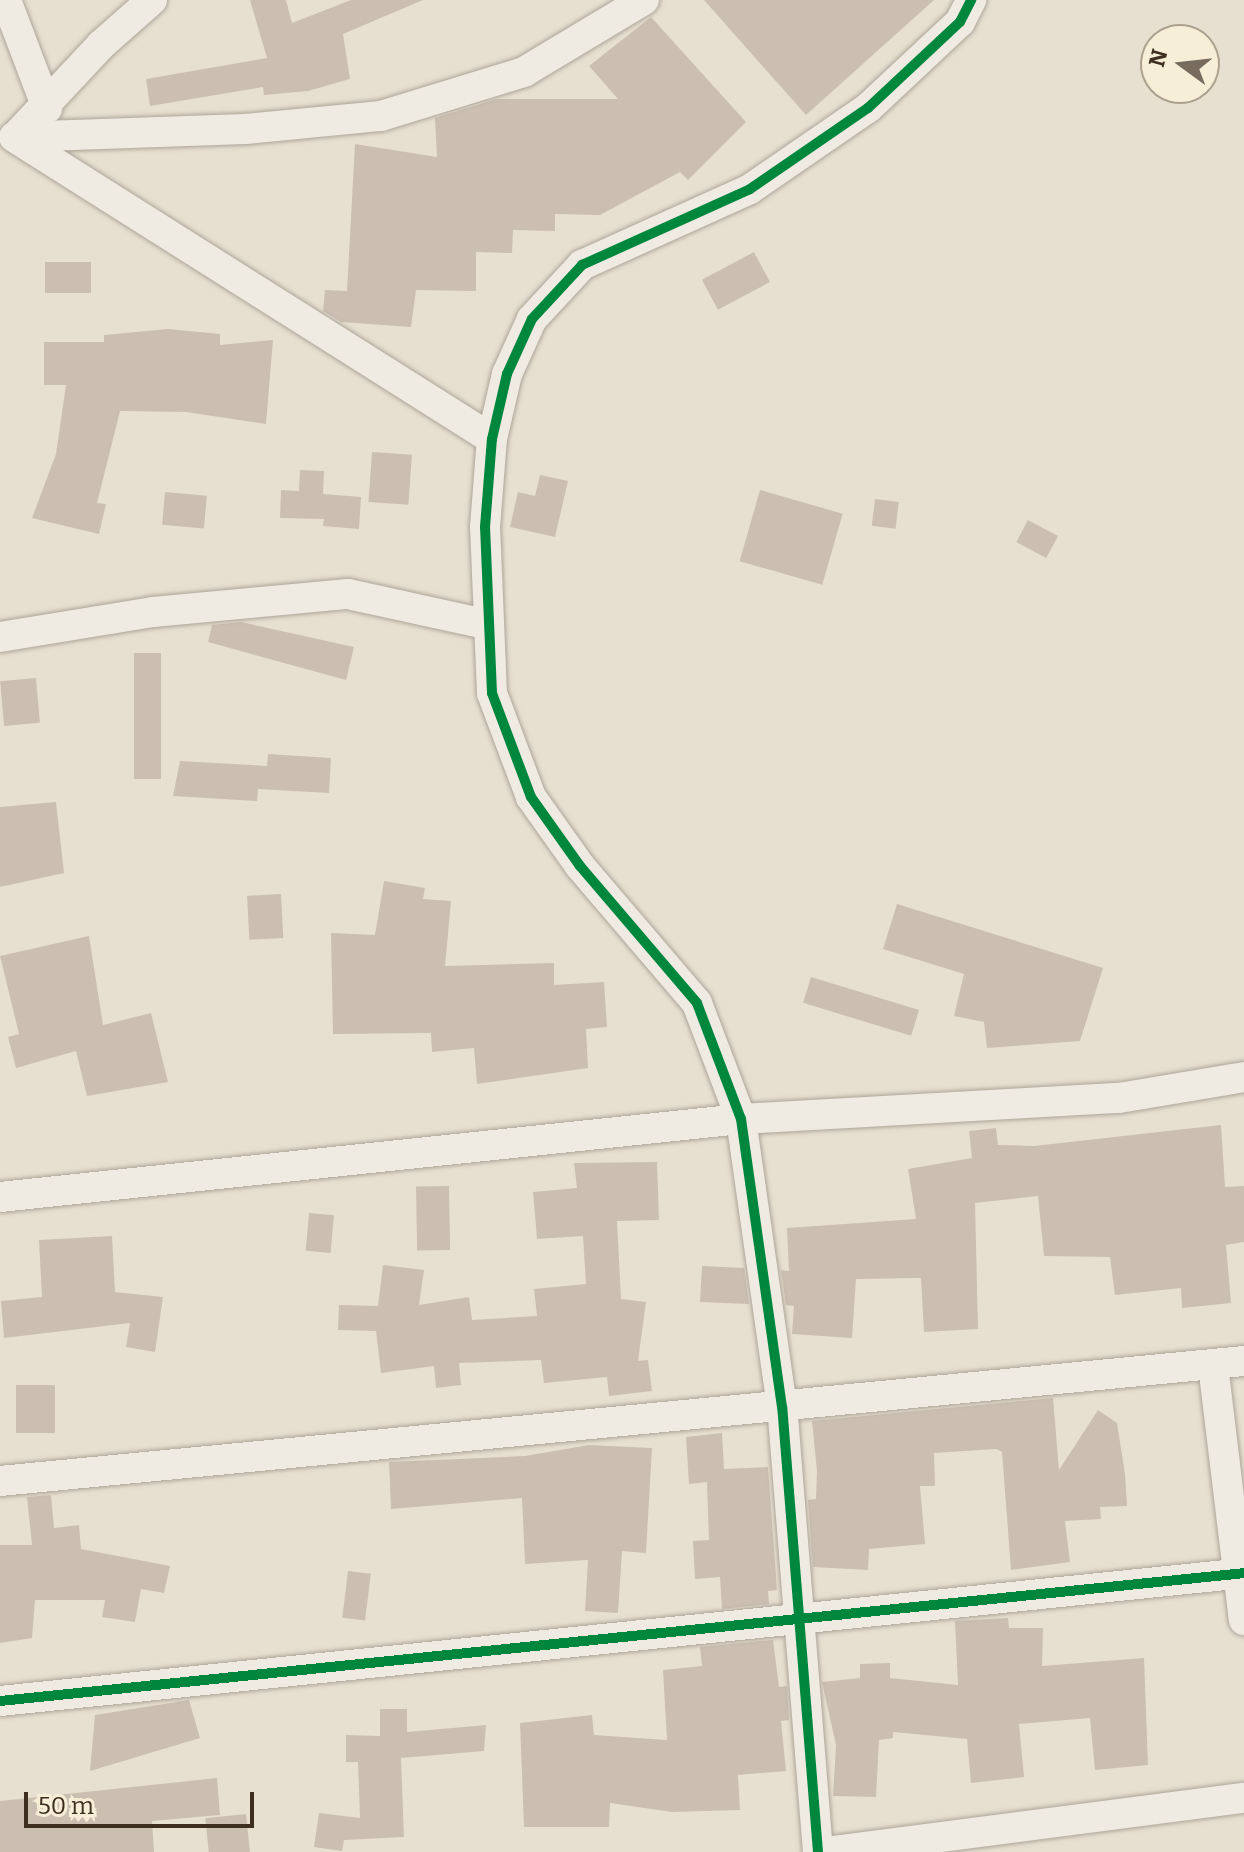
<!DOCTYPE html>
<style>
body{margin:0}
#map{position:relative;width:1244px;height:1852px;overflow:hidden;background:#e7e0d1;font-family:Bitter,serif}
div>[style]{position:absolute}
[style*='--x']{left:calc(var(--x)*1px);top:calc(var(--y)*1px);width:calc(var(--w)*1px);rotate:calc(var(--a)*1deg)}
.building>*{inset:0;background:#cbbfb2;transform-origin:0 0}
.roads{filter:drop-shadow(0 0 2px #ada599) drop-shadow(0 0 2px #ada599)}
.street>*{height:30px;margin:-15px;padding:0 15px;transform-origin:15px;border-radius:15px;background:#efebe3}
.cycleway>*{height:10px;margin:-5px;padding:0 5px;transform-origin:5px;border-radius:5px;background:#00873e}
span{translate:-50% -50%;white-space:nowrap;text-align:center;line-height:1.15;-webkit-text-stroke:6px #f7eed8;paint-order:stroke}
.north{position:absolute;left:1140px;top:24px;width:80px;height:80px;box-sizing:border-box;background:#f7eed8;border:2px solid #ada18e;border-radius:50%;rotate:285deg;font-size:22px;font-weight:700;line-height:32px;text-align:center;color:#3d2e20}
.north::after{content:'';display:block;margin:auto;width:28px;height:36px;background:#786c5e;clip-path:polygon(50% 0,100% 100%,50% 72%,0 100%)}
.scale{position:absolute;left:24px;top:1792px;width:230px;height:36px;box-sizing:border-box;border:4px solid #3d2e20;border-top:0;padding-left:10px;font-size:24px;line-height:28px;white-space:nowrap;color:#3d2e20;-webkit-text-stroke:6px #f7eed8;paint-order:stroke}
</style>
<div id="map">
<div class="building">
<i style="clip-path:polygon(250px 0,286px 0,292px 23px,351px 0,423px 0,343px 34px,350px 79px,308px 91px,264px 95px,263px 87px,150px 106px,146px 79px,267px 58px)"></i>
<i style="clip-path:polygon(704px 0,934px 0,806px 115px)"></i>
<i style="clip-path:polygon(651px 17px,746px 122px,688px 180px,680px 172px,600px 215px,555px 214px,555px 231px,513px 230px,512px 253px,476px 252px,476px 291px,416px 290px,411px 327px,341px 322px,323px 311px,325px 290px,347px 291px,355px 144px,437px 157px,435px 118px,497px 99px,618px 99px,589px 66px)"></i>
<i style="left:754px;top:252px;width:34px;height:59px;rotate:62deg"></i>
<i style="left:45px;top:262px;width:46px;height:31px"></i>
<i style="clip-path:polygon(168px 329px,220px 334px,220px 345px,273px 340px,266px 424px,186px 412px,120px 411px,97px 503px,106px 504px,99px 534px,32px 518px,56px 454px,66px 385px,44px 385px,44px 342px,104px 342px,104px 335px)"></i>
<i style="left:372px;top:452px;width:40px;height:50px;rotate:4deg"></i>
<i style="clip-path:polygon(300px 470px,324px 471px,323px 494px,361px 497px,359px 529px,323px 526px,324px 519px,280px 518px,281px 490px,299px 491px)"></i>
<i style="clip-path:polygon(540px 475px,568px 481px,555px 537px,510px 527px,518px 492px,535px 496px)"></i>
<i style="left:760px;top:490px;width:86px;height:74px;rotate:16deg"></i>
<i style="left:165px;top:492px;width:42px;height:33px;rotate:5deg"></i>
<i style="left:875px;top:499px;width:24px;height:27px;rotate:7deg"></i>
<i style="left:1028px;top:520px;width:34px;height:25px;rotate:28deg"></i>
<i style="clip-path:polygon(241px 622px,354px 647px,346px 680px,208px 642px,212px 625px)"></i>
<i style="left:134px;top:653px;width:27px;height:126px"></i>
<i style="left:36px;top:678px;width:45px;height:36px;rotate:85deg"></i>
<i style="clip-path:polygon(268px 754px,331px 758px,329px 793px,258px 789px,257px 801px,173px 796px,180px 761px,267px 766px)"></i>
<i style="clip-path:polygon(56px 802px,64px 873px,0 887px,0 807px)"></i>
<i style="clip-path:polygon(384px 881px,425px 888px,423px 899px,451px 901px,445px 966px,554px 963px,554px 985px,604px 982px,607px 1027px,586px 1029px,588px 1068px,477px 1084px,474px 1048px,432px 1052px,431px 1033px,333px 1034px,331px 933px,375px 935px)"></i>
<i style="left:281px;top:894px;width:44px;height:34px;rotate:87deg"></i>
<i style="clip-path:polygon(897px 904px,1103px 968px,1080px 1041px,987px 1048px,984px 1022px,954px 1016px,964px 974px,883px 949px)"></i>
<i style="clip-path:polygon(89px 936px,103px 1025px,151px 1013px,168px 1082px,87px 1096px,76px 1051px,16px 1068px,8px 1037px,19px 1034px,0 956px)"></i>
<i style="left:811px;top:977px;width:113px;height:27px;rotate:17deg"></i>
<i style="clip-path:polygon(1221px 1125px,1225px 1187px,1244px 1186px,1244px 1242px,1226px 1245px,1231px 1303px,1182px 1308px,1181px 1288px,1115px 1295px,1110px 1257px,1044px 1256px,1038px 1196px,975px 1203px,978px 1329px,924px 1332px,921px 1278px,856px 1279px,852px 1338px,792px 1334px,794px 1306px,786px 1305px,781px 1270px,789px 1271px,787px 1228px,916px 1219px,908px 1169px,972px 1158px,969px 1131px,996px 1128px,998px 1145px,1034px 1146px)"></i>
<i style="clip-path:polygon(657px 1162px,659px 1220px,617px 1221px,621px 1299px,646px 1302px,638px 1361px,648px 1360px,652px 1391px,609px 1396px,607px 1377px,544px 1383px,541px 1360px,459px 1363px,461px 1385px,436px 1388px,434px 1366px,381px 1373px,376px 1331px,338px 1330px,339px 1305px,378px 1306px,383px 1265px,424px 1270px,419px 1305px,469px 1297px,472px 1320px,537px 1316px,534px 1289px,586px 1284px,583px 1236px,537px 1239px,533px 1192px,577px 1188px,574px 1163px)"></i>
<i style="left:449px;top:1186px;width:64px;height:33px;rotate:89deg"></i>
<i style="left:309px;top:1213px;width:25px;height:38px;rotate:5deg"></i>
<i style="clip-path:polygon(112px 1236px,115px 1292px,163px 1297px,155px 1352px,126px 1347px,130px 1323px,4px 1338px,1px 1301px,42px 1297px,39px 1240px)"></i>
<i style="clip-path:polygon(702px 1266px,744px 1268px,749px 1304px,700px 1302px)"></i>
<i style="left:16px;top:1385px;width:39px;height:48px"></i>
<i style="clip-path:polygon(1053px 1398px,1059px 1470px,1098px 1410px,1117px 1423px,1125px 1474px,1127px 1506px,1100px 1507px,1101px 1519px,1065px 1521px,1070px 1562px,1011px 1570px,1002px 1452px,996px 1449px,934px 1453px,935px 1486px,920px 1486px,925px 1544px,869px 1549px,868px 1570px,813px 1567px,808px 1500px,816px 1499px,817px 1471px,812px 1421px)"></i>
<i style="clip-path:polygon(722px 1433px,724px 1469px,768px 1467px,777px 1590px,768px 1591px,769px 1604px,722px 1609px,720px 1577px,695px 1579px,693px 1541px,709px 1540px,707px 1482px,689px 1484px,686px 1437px)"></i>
<i style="clip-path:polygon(589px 1445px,652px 1448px,646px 1553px,622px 1551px,618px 1613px,585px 1611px,588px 1560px,525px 1564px,522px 1498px,391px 1509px,389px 1462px,525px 1456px)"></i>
<i style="clip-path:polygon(51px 1495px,54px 1528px,79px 1525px,81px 1549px,170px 1566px,164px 1593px,141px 1589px,135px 1622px,102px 1617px,105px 1600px,35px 1600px,32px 1638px,0 1643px,0 1545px,32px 1545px,27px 1497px)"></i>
<i style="left:348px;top:1571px;width:23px;height:47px;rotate:7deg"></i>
<i style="clip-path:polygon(1008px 1618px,1009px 1628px,1043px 1628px,1042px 1666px,1144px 1658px,1148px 1765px,1095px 1770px,1090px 1718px,1019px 1724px,1024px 1777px,971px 1783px,967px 1739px,893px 1732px,893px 1738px,879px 1740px,876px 1797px,833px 1796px,836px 1745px,822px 1682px,860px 1678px,860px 1664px,890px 1663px,890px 1678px,958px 1685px,955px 1621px)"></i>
<i style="clip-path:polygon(773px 1640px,779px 1687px,787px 1686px,789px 1720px,781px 1721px,786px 1771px,738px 1775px,740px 1810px,672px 1812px,610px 1803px,609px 1827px,524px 1827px,520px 1723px,592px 1715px,594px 1735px,667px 1740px,663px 1670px,702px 1666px,700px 1647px)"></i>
<i style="clip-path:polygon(189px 1700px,200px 1738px,90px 1771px,95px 1715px)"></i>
<i style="clip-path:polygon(380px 1709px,407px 1709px,407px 1732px,486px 1725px,484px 1751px,401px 1758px,404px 1837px,344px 1840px,342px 1851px,314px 1847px,319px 1813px,360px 1818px,358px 1762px,346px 1762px,346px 1735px,380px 1736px)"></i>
<i style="clip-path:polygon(217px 1778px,220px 1815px,152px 1821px,154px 1852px,0 1852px,0 1801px)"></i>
<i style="left:246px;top:1814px;width:38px;height:41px;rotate:84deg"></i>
</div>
<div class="roads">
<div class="street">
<i style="--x:6;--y:0;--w:116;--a:69.2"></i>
<i style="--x:14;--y:137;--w:565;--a:32.28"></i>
<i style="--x:15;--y:137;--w:230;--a:-2"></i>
<i style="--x:245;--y:129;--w:137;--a:-5.5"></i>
<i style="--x:381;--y:116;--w:150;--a:-17.1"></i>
<i style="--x:524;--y:72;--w:140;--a:-31"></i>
<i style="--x:15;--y:137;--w:126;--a:-46.9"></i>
<i style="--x:101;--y:45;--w:68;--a:-41.4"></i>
<i style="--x:0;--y:637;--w:155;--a:-9.3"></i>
<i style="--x:153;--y:612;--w:196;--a:-5.3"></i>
<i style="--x:348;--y:594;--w:141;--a:12.3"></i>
<i style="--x:0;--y:1197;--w:745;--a:-6.01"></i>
<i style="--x:741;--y:1119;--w:379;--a:-3.2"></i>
<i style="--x:1119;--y:1098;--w:127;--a:-9.5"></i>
<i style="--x:1213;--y:1365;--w:257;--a:83.1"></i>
<i style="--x:0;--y:1481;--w:1250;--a:-5.51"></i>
<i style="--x:0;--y:1701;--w:1251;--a:-5.87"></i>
<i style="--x:818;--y:1852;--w:446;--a:-94.6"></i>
<i style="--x:782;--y:1407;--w:291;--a:-98.1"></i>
<i style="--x:741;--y:1119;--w:124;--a:-110.8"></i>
<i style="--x:697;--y:1003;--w:180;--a:-130.5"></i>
<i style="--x:580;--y:866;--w:85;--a:-125.4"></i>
<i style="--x:531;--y:797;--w:111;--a:-110.6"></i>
<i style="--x:492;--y:693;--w:166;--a:-92.4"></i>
<i style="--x:485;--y:527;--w:88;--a:-85.5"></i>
<i style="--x:492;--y:439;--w:67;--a:-77"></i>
<i style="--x:507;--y:374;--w:60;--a:-65.6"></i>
<i style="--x:532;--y:319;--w:74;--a:-47.2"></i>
<i style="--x:582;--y:265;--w:184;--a:-24.3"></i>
<i style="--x:750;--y:189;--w:143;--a:-34.5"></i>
<i style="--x:868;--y:108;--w:126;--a:-43.1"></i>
<i style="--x:960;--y:22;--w:25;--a:-63"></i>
<i style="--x:826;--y:1852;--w:421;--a:-7.4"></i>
</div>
</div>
<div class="cycleway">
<i style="--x:0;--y:1701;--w:1251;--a:-5.87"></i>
<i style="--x:818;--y:1852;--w:446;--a:-94.6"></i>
<i style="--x:782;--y:1407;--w:291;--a:-98.1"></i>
<i style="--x:741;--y:1119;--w:124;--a:-110.8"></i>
<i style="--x:697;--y:1003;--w:180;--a:-130.5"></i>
<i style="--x:580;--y:866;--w:85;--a:-125.4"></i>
<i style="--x:531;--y:797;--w:111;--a:-110.6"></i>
<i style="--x:492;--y:693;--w:166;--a:-92.4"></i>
<i style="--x:485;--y:527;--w:88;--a:-85.5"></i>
<i style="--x:492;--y:439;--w:67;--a:-77"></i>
<i style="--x:507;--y:374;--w:60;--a:-65.6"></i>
<i style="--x:532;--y:319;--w:74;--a:-47.2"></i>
<i style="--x:582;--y:265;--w:184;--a:-24.3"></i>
<i style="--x:750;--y:189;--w:143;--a:-34.5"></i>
<i style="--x:868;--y:108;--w:126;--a:-43.1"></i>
<i style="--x:960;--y:22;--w:25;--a:-63"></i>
</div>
<div class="north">N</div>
<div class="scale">50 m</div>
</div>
